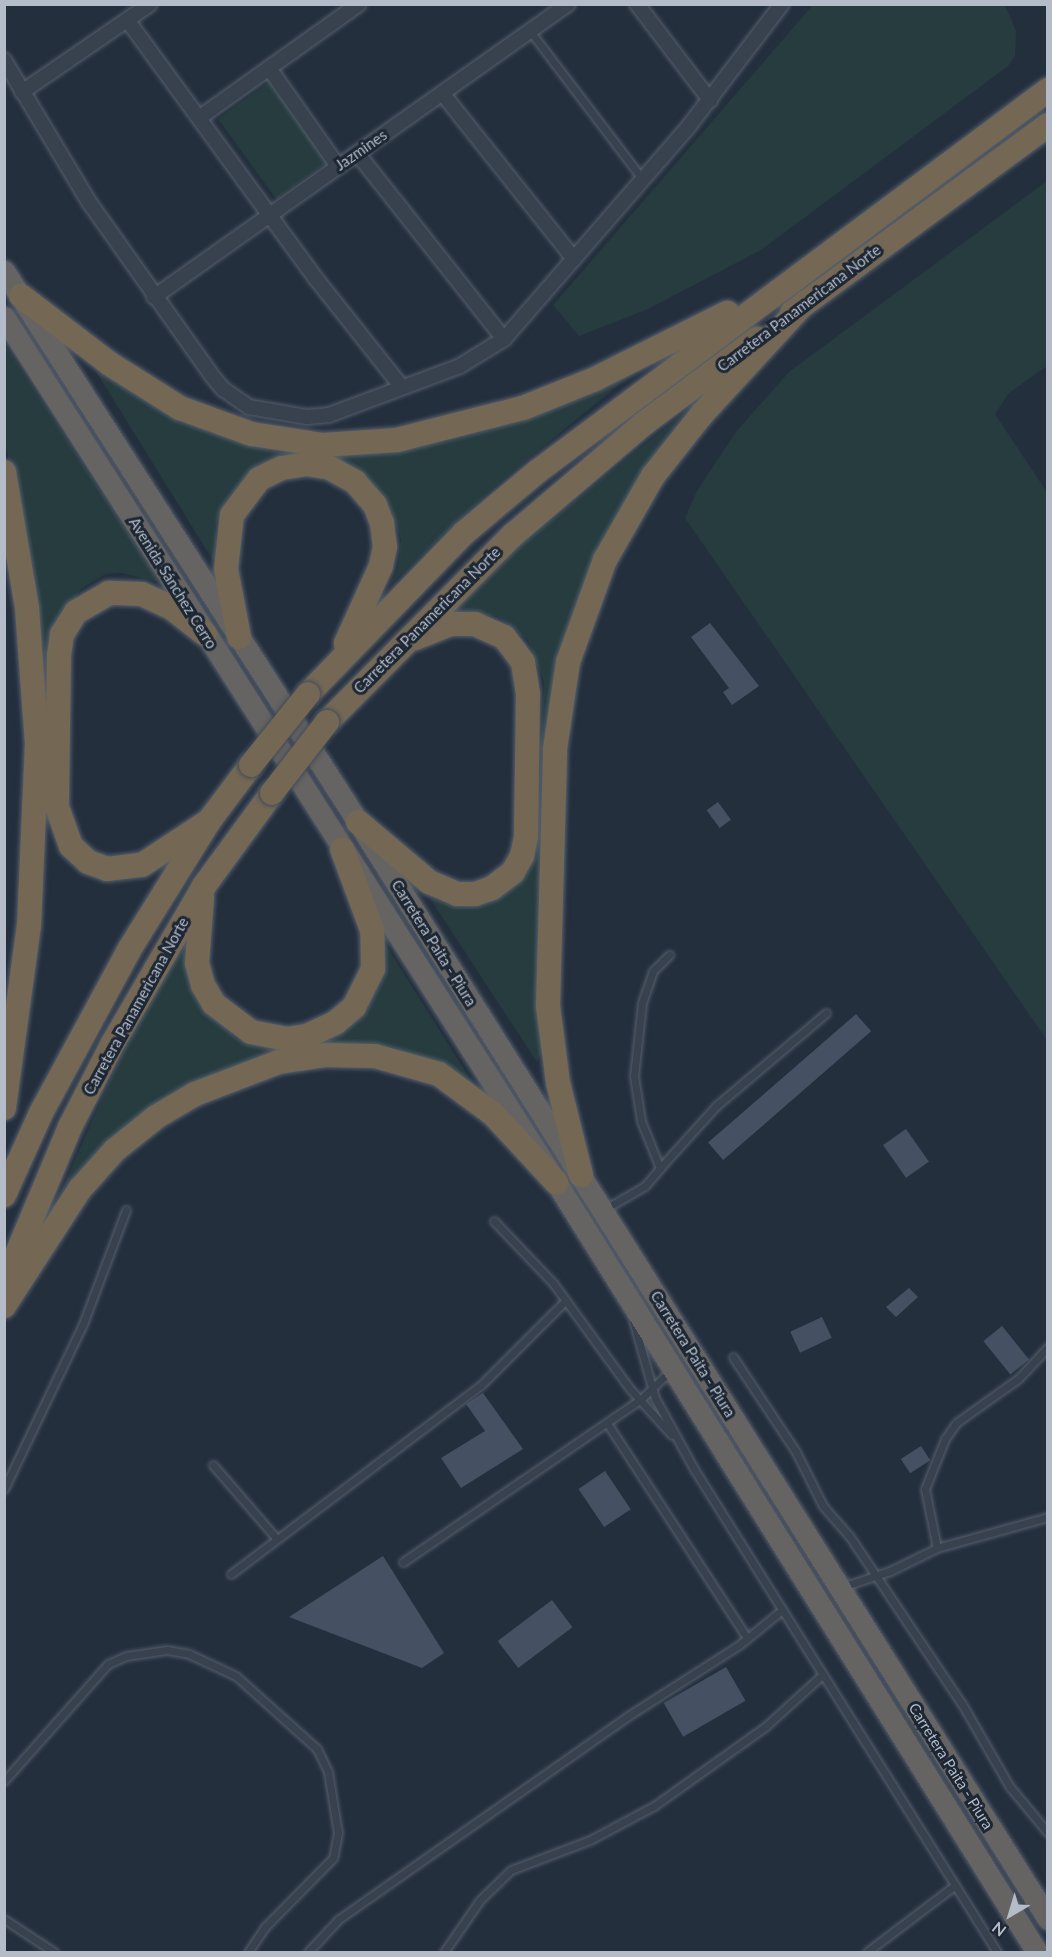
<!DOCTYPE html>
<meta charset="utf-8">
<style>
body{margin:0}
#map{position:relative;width:1052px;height:1957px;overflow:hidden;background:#242f3e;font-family:Lato,sans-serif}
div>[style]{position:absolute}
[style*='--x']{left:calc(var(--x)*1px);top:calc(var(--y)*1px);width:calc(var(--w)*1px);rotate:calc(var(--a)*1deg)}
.green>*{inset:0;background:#263c3f;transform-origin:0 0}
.building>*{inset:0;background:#455162;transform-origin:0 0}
.roads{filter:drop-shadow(0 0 2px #565f6c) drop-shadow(0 0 2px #565f6c)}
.service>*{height:7px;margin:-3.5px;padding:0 3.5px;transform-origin:3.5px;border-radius:3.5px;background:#38414e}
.minor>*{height:14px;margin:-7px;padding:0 7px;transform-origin:7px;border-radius:7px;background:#38414e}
.trunk>*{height:21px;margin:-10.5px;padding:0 10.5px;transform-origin:10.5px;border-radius:10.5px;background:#656462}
.motorway>*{height:24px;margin:-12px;padding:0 12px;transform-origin:12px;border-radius:12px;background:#746855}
.bridges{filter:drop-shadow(0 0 2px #434c59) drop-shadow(0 0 2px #434c59)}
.motorway-bridge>*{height:24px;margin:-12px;padding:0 12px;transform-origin:12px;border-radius:12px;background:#746855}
span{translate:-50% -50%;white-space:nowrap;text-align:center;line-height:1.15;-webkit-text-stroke:6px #1d2633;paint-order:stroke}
.street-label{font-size:15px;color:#b4bcc9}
.frame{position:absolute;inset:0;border:6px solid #b4bcc9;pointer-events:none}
.north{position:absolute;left:980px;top:1885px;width:60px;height:60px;-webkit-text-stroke:4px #1d2633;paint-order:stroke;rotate:218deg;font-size:16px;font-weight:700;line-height:24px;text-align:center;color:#b4bcc9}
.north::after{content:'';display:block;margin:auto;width:21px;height:27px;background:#b4bcc9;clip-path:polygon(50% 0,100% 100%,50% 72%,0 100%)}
</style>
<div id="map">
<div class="green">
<i style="clip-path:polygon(813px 5px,1005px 5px,1016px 31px,1015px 56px,1008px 66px,761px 250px,648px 309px,579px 336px,553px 305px)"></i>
<i style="left:269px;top:82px;width:99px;height:63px;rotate:54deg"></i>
<i style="clip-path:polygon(1047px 181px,1047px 366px,1009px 393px,995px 414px,1047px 492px,1047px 1040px,685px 518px,697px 491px,736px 432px,789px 372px)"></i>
<i style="clip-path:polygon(4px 343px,159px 582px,121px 573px,106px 574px,82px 588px,48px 637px,46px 687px,18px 501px,5px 443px)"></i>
<i style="clip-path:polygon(87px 357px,233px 439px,293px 454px,278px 457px,254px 470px,226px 501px,215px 526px,219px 570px)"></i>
<i style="clip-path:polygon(637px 370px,496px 485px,390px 585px,398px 568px,401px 539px,390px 509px,367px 477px,320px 455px,392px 453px,455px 440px,525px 420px)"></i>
<i style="clip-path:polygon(698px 401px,672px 434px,553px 700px,539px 789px,544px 682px,528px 640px,497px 616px,460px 613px,441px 618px,515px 550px)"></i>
<i style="clip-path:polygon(539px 817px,542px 1052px,537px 1062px,429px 897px,444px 903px,470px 906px,497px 897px,536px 843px)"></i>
<i style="clip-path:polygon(189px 937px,201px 1005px,237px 1039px,284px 1052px,244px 1063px,53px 1209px,122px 1054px)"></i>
<i style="clip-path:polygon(382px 939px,474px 1085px,452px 1069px,390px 1046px,369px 1042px,313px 1046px,361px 1014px,371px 1000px,383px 971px)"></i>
</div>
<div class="building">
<i style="clip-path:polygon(710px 623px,759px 686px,732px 705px,723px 692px,729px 688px,691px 637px)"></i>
<i style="left:718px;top:802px;width:22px;height:14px;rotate:54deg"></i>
<i style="left:856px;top:1014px;width:23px;height:196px;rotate:49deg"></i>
<i style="left:906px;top:1129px;width:40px;height:28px;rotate:55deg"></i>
<i style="clip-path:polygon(909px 1288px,918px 1297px,896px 1317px,886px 1307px)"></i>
<i style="left:822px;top:1317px;width:23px;height:35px;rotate:65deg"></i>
<i style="left:1002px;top:1326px;width:43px;height:24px;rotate:51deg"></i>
<i style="clip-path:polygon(483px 1393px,523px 1449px,461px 1488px,441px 1458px,485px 1431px,466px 1404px)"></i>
<i style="left:921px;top:1446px;width:17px;height:24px;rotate:57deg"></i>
<i style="left:605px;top:1471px;width:46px;height:32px;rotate:56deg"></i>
<i style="clip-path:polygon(383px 1556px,444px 1653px,422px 1668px,289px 1617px)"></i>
<i style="left:552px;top:1600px;width:34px;height:68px;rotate:53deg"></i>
<i style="left:726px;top:1667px;width:39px;height:72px;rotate:60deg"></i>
</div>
<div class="roads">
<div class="service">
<i style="--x:530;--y:31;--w:187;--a:52.8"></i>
<i style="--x:660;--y:1168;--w:84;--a:-47.9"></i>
<i style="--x:716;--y:1106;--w:144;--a:-40.2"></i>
<i style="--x:605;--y:1209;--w:46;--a:-29.9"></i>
<i style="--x:645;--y:1186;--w:23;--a:-50"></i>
<i style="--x:660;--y:1168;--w:51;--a:-112"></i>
<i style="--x:641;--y:1121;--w:46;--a:-98.8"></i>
<i style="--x:634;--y:1076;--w:73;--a:-83.7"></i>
<i style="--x:642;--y:1003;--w:34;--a:-71"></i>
<i style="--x:653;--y:971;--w:23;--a:-45"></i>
<i style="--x:494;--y:1221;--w:86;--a:46.4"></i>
<i style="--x:553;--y:1283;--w:131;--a:54"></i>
<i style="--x:630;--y:1389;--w:62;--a:47.6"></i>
<i style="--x:633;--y:1320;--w:81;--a:74.2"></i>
<i style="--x:655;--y:1398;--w:81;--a:61.2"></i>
<i style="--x:694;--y:1469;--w:570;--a:57.9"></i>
<i style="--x:733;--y:1357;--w:114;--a:56.4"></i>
<i style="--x:796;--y:1452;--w:60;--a:63.4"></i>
<i style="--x:823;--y:1506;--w:41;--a:48.9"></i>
<i style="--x:850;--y:1537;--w:201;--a:56.2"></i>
<i style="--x:962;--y:1704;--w:96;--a:60"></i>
<i style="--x:1010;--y:1787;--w:60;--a:50.4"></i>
<i style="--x:607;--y:1423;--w:257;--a:56.9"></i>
<i style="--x:213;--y:1465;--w:96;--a:49.2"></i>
<i style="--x:4;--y:1489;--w:183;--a:-64.4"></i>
<i style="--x:83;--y:1324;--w:122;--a:-69.3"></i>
<i style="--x:937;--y:1548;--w:60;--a:-101.5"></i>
<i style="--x:925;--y:1489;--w:54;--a:-68.2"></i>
<i style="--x:945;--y:1439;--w:19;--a:-55"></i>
<i style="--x:956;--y:1423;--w:76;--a:-35.4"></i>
<i style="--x:1018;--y:1379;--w:44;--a:-46.8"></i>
<i style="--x:403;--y:1562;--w:287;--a:-34.4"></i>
<i style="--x:640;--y:1400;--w:43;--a:-44.1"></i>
<i style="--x:231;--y:1574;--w:313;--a:-37.1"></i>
<i style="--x:481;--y:1385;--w:120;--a:-45"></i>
<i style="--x:842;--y:1587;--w:51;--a:-18.4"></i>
<i style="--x:890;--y:1571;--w:52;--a:-26.1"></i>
<i style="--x:937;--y:1548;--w:115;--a:-15.6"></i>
<i style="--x:4;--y:1781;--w:157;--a:-48.4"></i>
<i style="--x:108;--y:1664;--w:20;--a:-24"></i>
<i style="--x:126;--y:1656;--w:41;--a:-8.3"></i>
<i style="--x:167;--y:1650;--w:22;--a:10"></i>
<i style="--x:189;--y:1654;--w:52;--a:25.1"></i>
<i style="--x:236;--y:1676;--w:109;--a:42"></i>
<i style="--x:317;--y:1749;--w:25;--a:64"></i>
<i style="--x:328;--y:1772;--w:62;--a:80.7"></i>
<i style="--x:338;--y:1833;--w:25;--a:101"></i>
<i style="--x:333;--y:1858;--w:97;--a:134.6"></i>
<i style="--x:265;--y:1927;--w:30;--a:124"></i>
<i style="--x:4;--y:1919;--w:60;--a:33.4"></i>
<i style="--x:308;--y:1952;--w:45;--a:-46.8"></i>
<i style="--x:339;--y:1919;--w:353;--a:-35.1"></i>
<i style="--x:628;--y:1716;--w:132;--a:-32.6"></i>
<i style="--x:739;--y:1645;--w:55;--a:-39.1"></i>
<i style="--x:444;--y:1952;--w:63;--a:-55.3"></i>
<i style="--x:480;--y:1900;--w:43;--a:-44.1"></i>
<i style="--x:511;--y:1870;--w:85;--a:-20.8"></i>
<i style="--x:590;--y:1840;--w:72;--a:-28"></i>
<i style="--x:654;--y:1806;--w:138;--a:-35.5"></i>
<i style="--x:766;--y:1726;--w:76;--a:-42.3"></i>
<i style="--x:867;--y:1952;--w:109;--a:-37.2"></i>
</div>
<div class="minor">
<i style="--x:637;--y:4;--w:121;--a:52.8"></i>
<i style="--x:128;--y:21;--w:321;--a:53.9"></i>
<i style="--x:317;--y:280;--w:135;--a:51.6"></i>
<i style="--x:4;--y:60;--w:165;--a:59.1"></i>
<i style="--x:89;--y:202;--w:213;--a:54.7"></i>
<i style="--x:212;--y:376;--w:17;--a:50"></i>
<i style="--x:223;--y:389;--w:32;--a:35"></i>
<i style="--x:249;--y:407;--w:59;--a:9.8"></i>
<i style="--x:307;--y:417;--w:22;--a:-5"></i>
<i style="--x:329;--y:415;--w:140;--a:-20.5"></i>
<i style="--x:460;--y:366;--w:52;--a:-31.5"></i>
<i style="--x:504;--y:339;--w:282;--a:-49"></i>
<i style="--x:689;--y:126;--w:153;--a:-52.7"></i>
<i style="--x:269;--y:68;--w:120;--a:54.9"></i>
<i style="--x:22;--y:92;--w:155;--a:-34.5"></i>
<i style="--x:442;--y:93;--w:212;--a:51.5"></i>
<i style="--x:199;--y:118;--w:196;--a:-35.5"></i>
<i style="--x:357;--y:153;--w:237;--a:51.7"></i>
<i style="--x:154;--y:297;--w:507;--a:-35.29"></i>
</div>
<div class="trunk">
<i style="--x:4;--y:271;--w:655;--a:57.28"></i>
<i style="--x:358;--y:822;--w:1296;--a:57.83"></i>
<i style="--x:4;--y:317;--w:1026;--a:57.46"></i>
<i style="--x:556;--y:1182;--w:908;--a:58.01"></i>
</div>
<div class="motorway">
<i style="--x:21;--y:296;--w:112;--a:37.4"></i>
<i style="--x:110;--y:364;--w:83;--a:32.2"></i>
<i style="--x:180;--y:408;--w:77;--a:19.9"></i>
<i style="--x:252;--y:434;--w:72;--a:8.8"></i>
<i style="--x:323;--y:445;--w:74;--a:-3.9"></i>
<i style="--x:397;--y:440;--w:130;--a:-14.3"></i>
<i style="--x:523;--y:408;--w:78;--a:-21.9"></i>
<i style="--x:595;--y:379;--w:148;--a:-26.6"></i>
<i style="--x:792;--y:313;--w:318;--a:-36.3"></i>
<i style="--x:4;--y:472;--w:138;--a:80.4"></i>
<i style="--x:27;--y:608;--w:135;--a:85.8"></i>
<i style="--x:37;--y:743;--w:182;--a:92.5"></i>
<i style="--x:29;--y:925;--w:185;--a:97.8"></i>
<i style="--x:205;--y:634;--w:42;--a:-141.8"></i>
<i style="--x:172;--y:608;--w:33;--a:-155"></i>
<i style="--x:142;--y:594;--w:33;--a:-178"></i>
<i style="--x:109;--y:593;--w:38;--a:150"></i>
<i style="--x:76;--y:612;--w:26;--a:122"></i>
<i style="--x:62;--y:634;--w:21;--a:98"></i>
<i style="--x:59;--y:655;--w:152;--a:90.8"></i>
<i style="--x:57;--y:807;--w:41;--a:70.3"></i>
<i style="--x:71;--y:846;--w:23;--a:43"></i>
<i style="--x:88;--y:862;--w:20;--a:20"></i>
<i style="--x:107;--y:869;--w:35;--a:-7"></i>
<i style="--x:142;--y:865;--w:80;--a:-33.3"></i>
<i style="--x:239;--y:637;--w:69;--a:-100.8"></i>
<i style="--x:226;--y:569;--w:54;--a:-83.7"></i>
<i style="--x:232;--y:515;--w:45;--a:-53.1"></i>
<i style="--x:259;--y:479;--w:25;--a:-26"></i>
<i style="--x:282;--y:468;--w:24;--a:-9"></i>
<i style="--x:306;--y:464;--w:24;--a:9"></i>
<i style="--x:330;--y:468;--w:29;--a:29"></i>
<i style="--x:355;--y:482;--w:30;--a:49"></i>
<i style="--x:375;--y:505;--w:19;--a:69"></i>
<i style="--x:382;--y:523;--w:24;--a:83"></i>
<i style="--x:385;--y:547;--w:19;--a:102"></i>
<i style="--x:381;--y:566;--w:85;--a:114.4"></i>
<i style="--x:308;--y:694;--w:224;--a:-45.9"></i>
<i style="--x:464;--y:533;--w:97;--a:-40"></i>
<i style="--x:538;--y:471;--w:637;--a:-36.76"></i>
<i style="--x:327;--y:722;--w:265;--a:-45.2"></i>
<i style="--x:514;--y:534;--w:168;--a:-40.4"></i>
<i style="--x:642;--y:425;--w:144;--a:-36.8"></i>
<i style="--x:358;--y:822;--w:93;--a:40.2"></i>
<i style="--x:429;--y:882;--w:30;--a:23"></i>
<i style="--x:457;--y:894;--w:18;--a:0"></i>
<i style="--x:475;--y:894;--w:18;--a:-19"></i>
<i style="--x:492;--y:888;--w:26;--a:-37"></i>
<i style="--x:513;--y:872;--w:18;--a:-61"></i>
<i style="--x:522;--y:856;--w:19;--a:-78"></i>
<i style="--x:526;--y:837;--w:143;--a:-89.2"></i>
<i style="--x:528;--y:694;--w:32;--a:-99"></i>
<i style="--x:523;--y:662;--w:31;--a:-127"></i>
<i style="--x:504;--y:637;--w:32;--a:-156"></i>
<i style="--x:475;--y:624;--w:25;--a:180"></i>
<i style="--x:450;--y:624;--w:37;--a:158"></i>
<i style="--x:202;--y:898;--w:65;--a:94.4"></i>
<i style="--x:197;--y:963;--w:23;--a:75"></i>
<i style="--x:203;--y:985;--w:22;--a:60"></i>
<i style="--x:214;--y:1004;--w:46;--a:37.1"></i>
<i style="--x:251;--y:1032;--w:37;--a:11"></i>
<i style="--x:287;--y:1039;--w:20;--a:-9"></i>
<i style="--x:307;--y:1036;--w:31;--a:-25"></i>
<i style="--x:335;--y:1023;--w:25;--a:-40"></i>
<i style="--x:354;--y:1007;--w:42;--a:-63.4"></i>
<i style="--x:373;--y:969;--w:39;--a:-91"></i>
<i style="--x:372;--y:930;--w:86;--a:-110.3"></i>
<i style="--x:581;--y:1175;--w:95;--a:-104"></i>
<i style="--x:558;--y:1083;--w:78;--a:-97.4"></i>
<i style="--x:548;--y:1006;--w:257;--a:-88.4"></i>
<i style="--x:555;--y:749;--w:88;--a:-81.5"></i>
<i style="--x:568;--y:662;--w:109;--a:-70.1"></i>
<i style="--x:605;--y:560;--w:97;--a:-60.3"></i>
<i style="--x:653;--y:476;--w:79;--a:-51.7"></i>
<i style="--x:702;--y:414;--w:151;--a:-47.4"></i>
<i style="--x:4;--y:1195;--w:90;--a:-65.7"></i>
<i style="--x:41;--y:1113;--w:185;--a:-61.6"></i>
<i style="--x:129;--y:950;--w:152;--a:-58.2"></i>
<i style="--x:209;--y:821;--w:70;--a:-53.1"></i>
<i style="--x:6;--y:1280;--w:166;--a:-67.3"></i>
<i style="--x:70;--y:1127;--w:94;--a:-62.9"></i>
<i style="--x:113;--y:1043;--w:181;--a:-59.9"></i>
<i style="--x:204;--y:886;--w:115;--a:-53.8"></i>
<i style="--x:4;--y:1306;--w:140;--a:-57"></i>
<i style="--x:80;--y:1189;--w:52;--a:-48.1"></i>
<i style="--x:115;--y:1150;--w:53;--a:-38.8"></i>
<i style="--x:156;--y:1117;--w:45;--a:-30.5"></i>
<i style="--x:195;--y:1094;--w:90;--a:-20.9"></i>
<i style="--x:279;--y:1062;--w:48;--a:-8.5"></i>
<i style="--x:326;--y:1055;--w:49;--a:1.2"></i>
<i style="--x:375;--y:1056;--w:66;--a:15.7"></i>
<i style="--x:439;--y:1074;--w:67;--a:36.5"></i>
<i style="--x:493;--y:1114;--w:93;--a:47.2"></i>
</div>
</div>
<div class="bridges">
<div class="motorway-bridge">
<i style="--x:251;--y:765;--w:91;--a:-51.2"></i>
<i style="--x:272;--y:793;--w:90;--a:-52.2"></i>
</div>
</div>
<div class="street-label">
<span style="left:361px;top:150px;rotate:-35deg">Jazmines</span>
<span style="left:799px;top:308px;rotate:-37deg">Carretera Panamericana Norte</span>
<span style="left:173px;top:583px;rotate:58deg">Avenida Sánchez Cerro</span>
<span style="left:427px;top:620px;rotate:-45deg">Carretera Panamericana Norte</span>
<span style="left:434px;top:943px;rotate:58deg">Carretera Paita - Piura</span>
<span style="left:136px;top:1006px;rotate:-61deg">Carretera Panamericana Norte</span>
<span style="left:693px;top:1354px;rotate:58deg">Carretera Paita - Piura</span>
<span style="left:951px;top:1766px;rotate:58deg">Carretera Paita - Piura</span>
</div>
<div class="frame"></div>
<div class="north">N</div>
</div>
